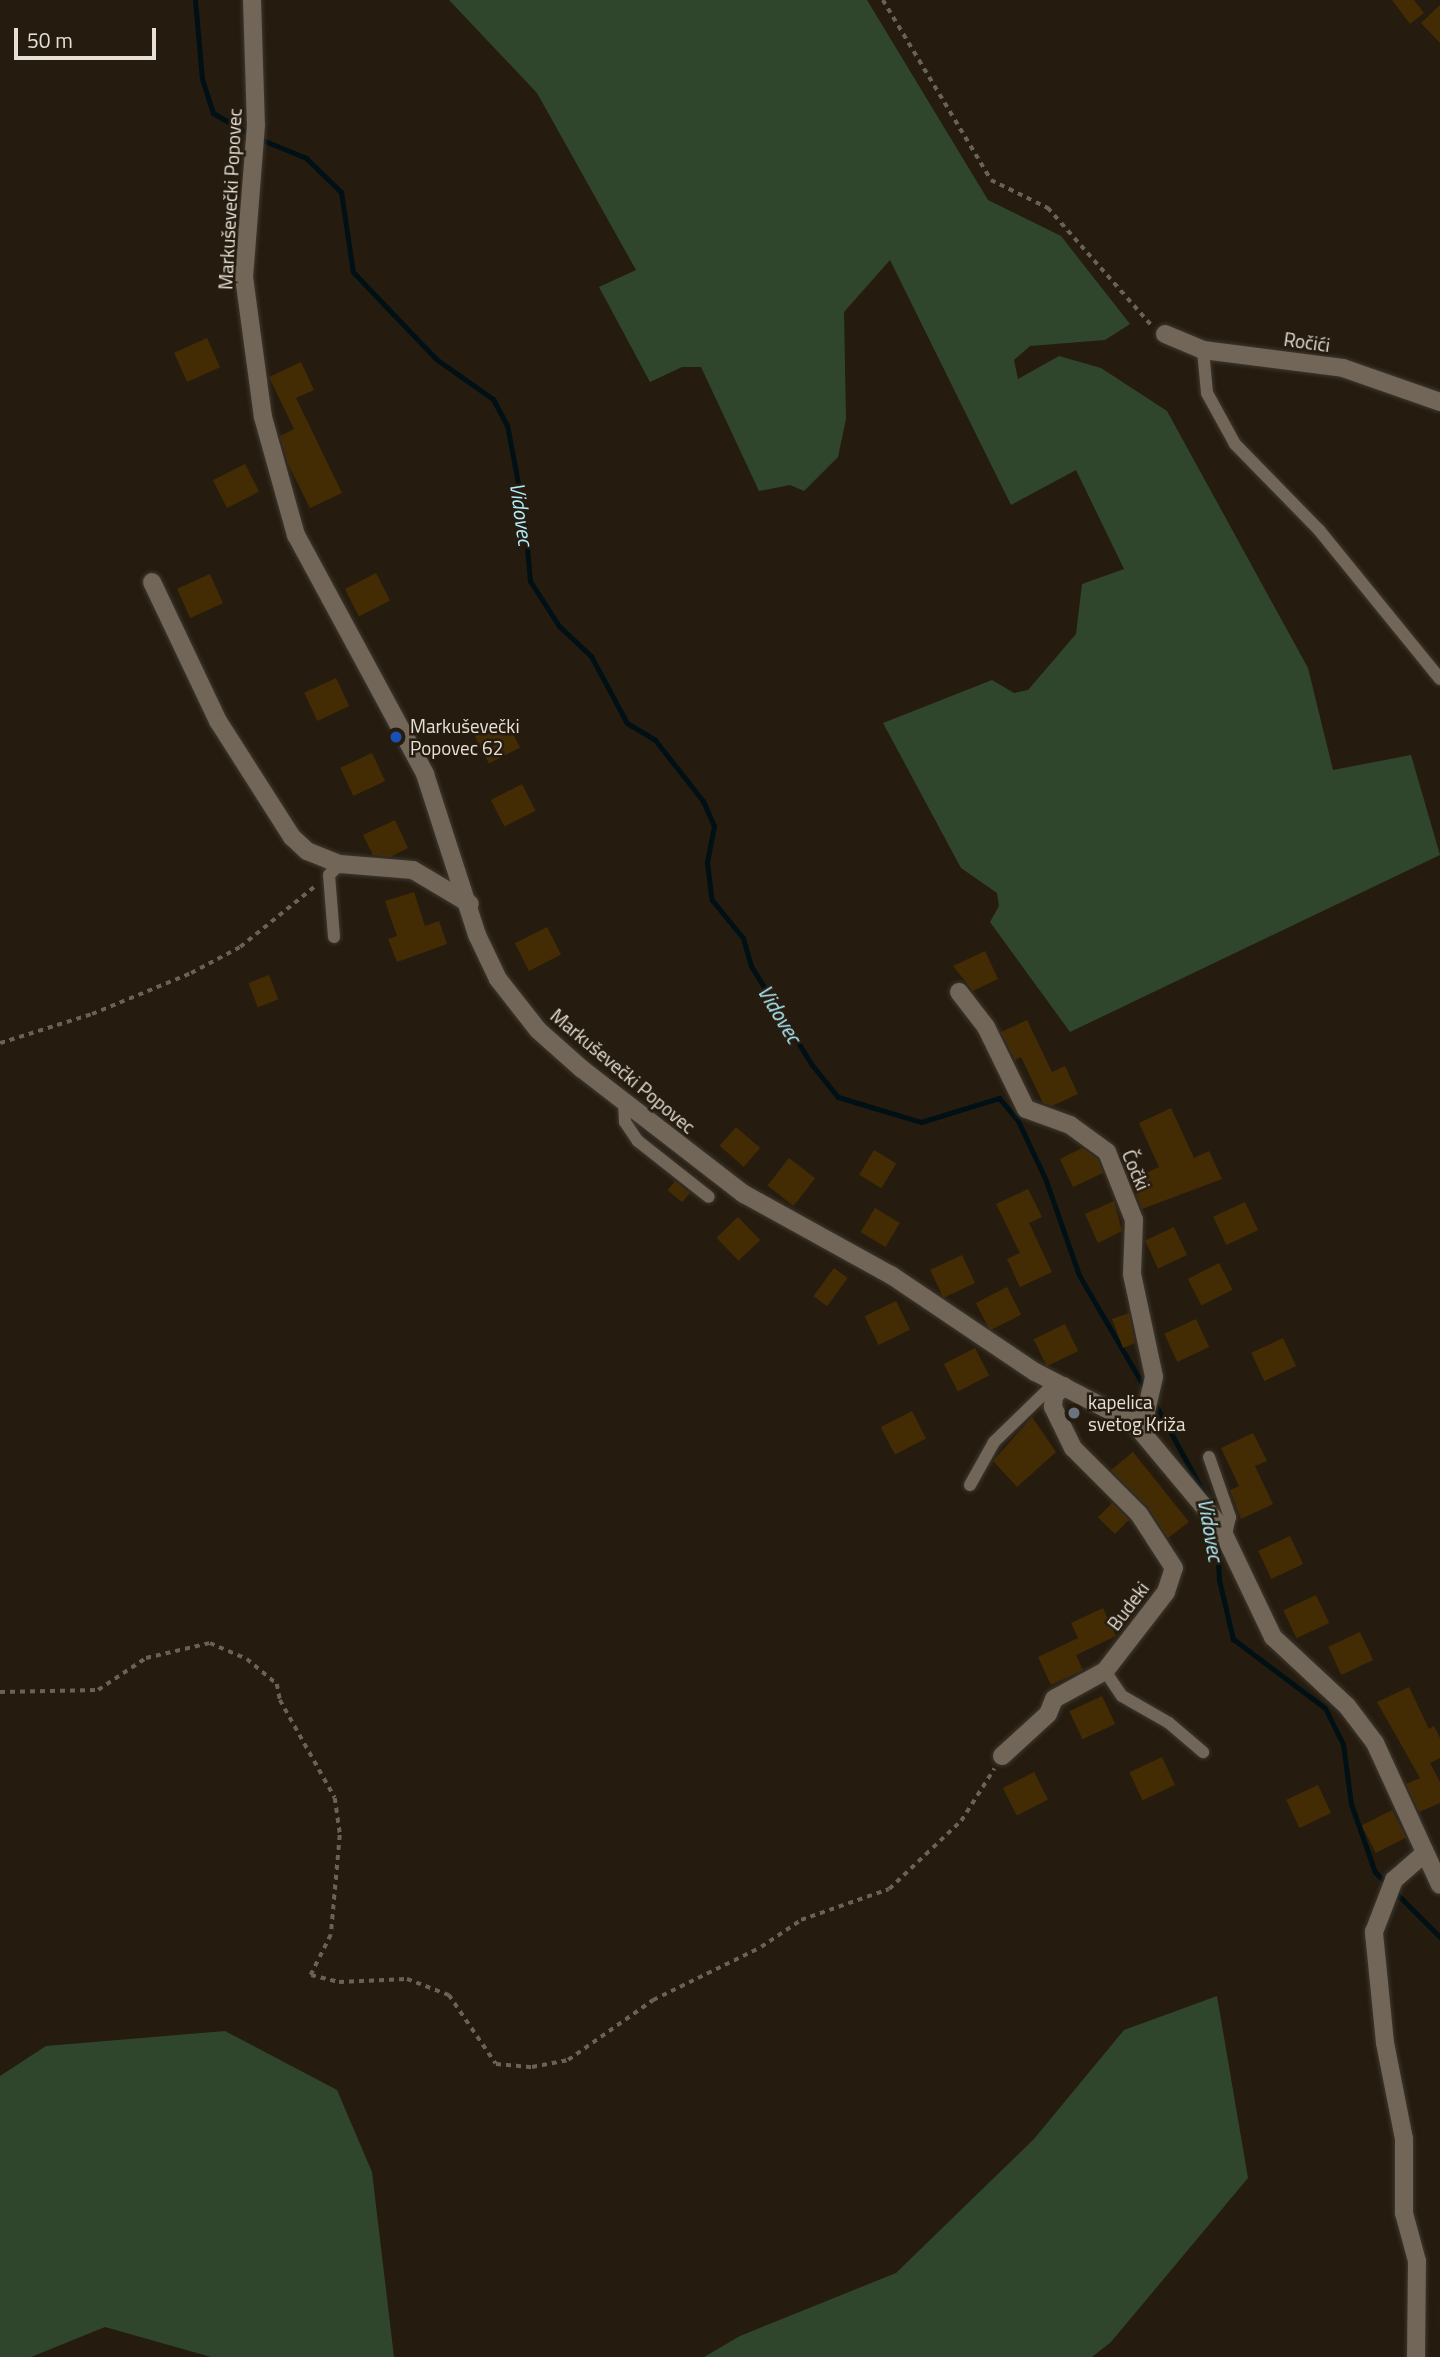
<!DOCTYPE html>
<meta charset="utf-8">
<style>
body{margin:0}
#map{position:relative;width:1440px;height:2357px;overflow:hidden;background:#251c0f;font-family:"Titillium Web",sans-serif}
div>[style]{position:absolute}
[style*='--x']{left:calc(var(--x)*1px);top:calc(var(--y)*1px);width:calc(var(--w)*1px);rotate:calc(var(--a)*1deg)}
.green>*{inset:0;background:#30462c}
.stream>*{height:5px;margin:-2.5px;padding:0 2.5px;transform-origin:2.5px;border-radius:2.5px;background:#001015}
.building>*{inset:0;background:#432c03;transform-origin:0 0}
.path>*{height:3.5px;margin-top:-1.75px;transform-origin:0;background:repeating-linear-gradient(90deg,#6a6257 0 5px,transparent 0 10px)}
.roads{filter:drop-shadow(0 0 2px #3e372f) drop-shadow(0 0 2px #3e372f)}
.service>*{height:12px;margin:-6px;padding:0 6px;transform-origin:6px;border-radius:6px;background:#716657}
.minor>*{height:18px;margin:-9px;padding:0 9px;transform-origin:9px;border-radius:9px;background:#716657}
.tertiary>*{height:18px;margin:-9px;padding:0 9px;transform-origin:9px;border-radius:9px;background:#716657}
.dots>*{width:19px;height:19px;translate:-50% -50%;box-sizing:border-box;border:4px solid #251c0f;border-radius:50%}
span{translate:-50% -50%;white-space:nowrap;text-align:center;line-height:1.15;-webkit-text-stroke:5px #251c0f;paint-order:stroke}
.street-label{font-size:19px;color:#e6e0d7}
.poi-label{font-size:19px;color:#e6e0d7}
.left{translate:0 -50%;text-align:left}
.water-label{font-size:21px;color:#b1efff;font-style:italic}
.scale{position:absolute;left:14px;top:28px;width:142px;height:32px;box-sizing:border-box;border:4px solid #e6e0d7;border-top:0;padding-left:9px;font-size:21px;line-height:24px;white-space:nowrap;color:#e6e0d7;-webkit-text-stroke:5px #251c0f;paint-order:stroke}
</style>
<div id="map">
<div class="green">
<i style="clip-path:polygon(449px 0,867px 0,988px 200px,1061px 236px,1130px 324px,1105px 340px,1030px 346px,1014px 360px,1018px 379px,1059px 356px,1101px 368px,1167px 411px,1308px 668px,1333px 770px,1411px 755px,1440px 855px,1070px 1032px,990px 922px,999px 906px,997px 893px,961px 868px,883px 723px,992px 680px,1014px 693px,1028px 690px,1076px 634px,1082px 584px,1124px 569px,1076px 470px,1011px 505px,890px 260px,844px 312px,846px 419px,838px 457px,804px 491px,790px 485px,759px 491px,701px 367px,682px 367px,650px 382px,599px 287px,636px 270px,537px 93px)"></i>
<i style="clip-path:polygon(1217px 1996px,1248px 2178px,1111px 2342px,1092px 2357px,704px 2357px,740px 2336px,896px 2273px,1034px 2139px,1124px 2030px)"></i>
<i style="clip-path:polygon(225px 2031px,337px 2090px,372px 2172px,394px 2357px,211px 2357px,105px 2327px,31px 2357px,0 2357px,0 2076px,46px 2046px)"></i>
</div>
<div class="stream">
<i style="--x:195;--y:0;--w:79;--a:84.9"></i>
<i style="--x:202;--y:79;--w:36;--a:72"></i>
<i style="--x:213;--y:113;--w:44;--a:30.1"></i>
<i style="--x:260;--y:139;--w:50;--a:22.4"></i>
<i style="--x:306;--y:158;--w:49;--a:44.2"></i>
<i style="--x:341;--y:192;--w:81;--a:81.5"></i>
<i style="--x:353;--y:272;--w:120;--a:46.3"></i>
<i style="--x:436;--y:359;--w:70;--a:35.1"></i>
<i style="--x:493;--y:399;--w:30;--a:62"></i>
<i style="--x:507;--y:425;--w:91;--a:79.2"></i>
<i style="--x:524;--y:514;--w:67;--a:84.9"></i>
<i style="--x:530;--y:581;--w:54;--a:57.2"></i>
<i style="--x:559;--y:626;--w:44;--a:43.2"></i>
<i style="--x:591;--y:656;--w:76;--a:61.8"></i>
<i style="--x:627;--y:723;--w:33;--a:31"></i>
<i style="--x:655;--y:740;--w:78;--a:51.8"></i>
<i style="--x:703;--y:801;--w:27;--a:66"></i>
<i style="--x:714;--y:826;--w:37;--a:101"></i>
<i style="--x:707;--y:862;--w:38;--a:83"></i>
<i style="--x:712;--y:900;--w:49;--a:50.8"></i>
<i style="--x:743;--y:938;--w:29;--a:74"></i>
<i style="--x:751;--y:966;--w:116;--a:58.4"></i>
<i style="--x:812;--y:1065;--w:41;--a:50.9"></i>
<i style="--x:838;--y:1097;--w:87;--a:16.8"></i>
<i style="--x:921;--y:1122;--w:82;--a:-17.1"></i>
<i style="--x:999;--y:1098;--w:30;--a:50"></i>
<i style="--x:1018;--y:1121;--w:63;--a:64.7"></i>
<i style="--x:1045;--y:1178;--w:103;--a:70.7"></i>
<i style="--x:1079;--y:1275;--w:133;--a:59.8"></i>
<i style="--x:1154;--y:1402;--w:119;--a:61.3"></i>
<i style="--x:1217;--y:1536;--w:44;--a:87.4"></i>
<i style="--x:1219;--y:1580;--w:61;--a:76.7"></i>
<i style="--x:1233;--y:1639;--w:115;--a:36.9"></i>
<i style="--x:1325;--y:1708;--w:40;--a:63.4"></i>
<i style="--x:1343;--y:1744;--w:61;--a:82.4"></i>
<i style="--x:1351;--y:1804;--w:72;--a:70.6"></i>
<i style="--x:1375;--y:1872;--w:92;--a:45"></i>
</div>
<div class="building">
<i style="clip-path:polygon(1392px 0,1414px 0,1424px 13px,1410px 24px)"></i>
<i style="clip-path:polygon(1440px 5px,1440px 43px,1421px 23px)"></i>
<i style="left:207px;top:338px;width:32px;height:36px;rotate:66deg"></i>
<i style="clip-path:polygon(301px 362px,314px 390px,296px 398px,342px 493px,310px 508px,288px 464px,280px 436px,294px 429px,269px 377px)"></i>
<i style="left:245px;top:464px;width:31px;height:36px;rotate:63deg"></i>
<i style="left:376px;top:573px;width:31px;height:35px;rotate:63deg"></i>
<i style="left:210px;top:574px;width:32px;height:36px;rotate:66deg"></i>
<i style="left:336px;top:678px;width:31px;height:35px;rotate:65deg"></i>
<i style="left:506px;top:720px;width:31px;height:35px;rotate:63deg"></i>
<i style="left:372px;top:753px;width:31px;height:35px;rotate:65deg"></i>
<i style="left:522px;top:784px;width:30px;height:35px;rotate:63deg"></i>
<i style="clip-path:polygon(395px 820px,408px 848px,390px 857px,373px 855px,363px 835px)"></i>
<i style="clip-path:polygon(414px 892px,425px 926px,439px 921px,447px 944px,397px 962px,388px 939px,397px 936px,385px 901px)"></i>
<i style="left:547px;top:927px;width:31px;height:36px;rotate:63deg"></i>
<i style="clip-path:polygon(985px 951px,998px 979px,973px 991px,953px 966px)"></i>
<i style="left:269px;top:975px;width:26px;height:22px;rotate:69deg"></i>
<i style="clip-path:polygon(1027px 1020px,1052px 1072px,1065px 1066px,1078px 1094px,1052px 1106px,1043px 1103px,1021px 1057px,1015px 1060px,1001px 1032px)"></i>
<i style="clip-path:polygon(1171px 1108px,1194px 1158px,1209px 1151px,1222px 1179px,1142px 1209px,1131px 1180px,1159px 1167px,1139px 1123px)"></i>
<i style="left:736px;top:1127px;width:32px;height:25px;rotate:41deg"></i>
<i style="clip-path:polygon(1082px 1148px,1098px 1159px,1103px 1173px,1073px 1187px,1060px 1159px)"></i>
<i style="left:874px;top:1150px;width:26px;height:29px;rotate:31deg"></i>
<i style="left:789px;top:1158px;width:33px;height:35px;rotate:38deg"></i>
<i style="left:675px;top:1181px;width:19px;height:12px;rotate:39deg"></i>
<i style="clip-path:polygon(1028px 1189px,1042px 1217px,1029px 1223px,1052px 1272px,1020px 1287px,1007px 1259px,1020px 1253px,996px 1204px)"></i>
<i style="clip-path:polygon(1114px 1201px,1122px 1231px,1098px 1243px,1085px 1214px)"></i>
<i style="left:1245px;top:1202px;width:31px;height:35px;rotate:65deg"></i>
<i style="left:875px;top:1208px;width:29px;height:28px;rotate:31deg"></i>
<i style="left:738px;top:1217px;width:32px;height:30px;rotate:46deg"></i>
<i style="left:1174px;top:1227px;width:31px;height:32px;rotate:65deg"></i>
<i style="left:962px;top:1255px;width:31px;height:35px;rotate:65deg"></i>
<i style="left:1219px;top:1263px;width:30px;height:35px;rotate:63deg"></i>
<i style="left:834px;top:1268px;width:17px;height:35px;rotate:36deg"></i>
<i style="left:1007px;top:1287px;width:31px;height:35px;rotate:63deg"></i>
<i style="left:896px;top:1301px;width:32px;height:35px;rotate:64deg"></i>
<i style="clip-path:polygon(1129px 1313px,1135px 1343px,1123px 1348px,1112px 1319px)"></i>
<i style="left:1196px;top:1319px;width:31px;height:35px;rotate:65deg"></i>
<i style="left:1065px;top:1324px;width:30px;height:35px;rotate:64deg"></i>
<i style="left:1283px;top:1338px;width:31px;height:35px;rotate:65deg"></i>
<i style="left:975px;top:1348px;width:31px;height:35px;rotate:63deg"></i>
<i style="left:912px;top:1411px;width:31px;height:35px;rotate:63deg"></i>
<i style="clip-path:polygon(1032px 1417px,1056px 1452px,1017px 1487px,993px 1461px)"></i>
<i style="clip-path:polygon(1253px 1433px,1267px 1461px,1255px 1466px,1273px 1504px,1241px 1519px,1230px 1490px,1239px 1486px,1221px 1448px)"></i>
<i style="clip-path:polygon(1133px 1452px,1189px 1522px,1168px 1538px,1147px 1506px,1111px 1470px)"></i>
<i style="left:1112px;top:1503px;width:24px;height:20px;rotate:45deg"></i>
<i style="left:1290px;top:1536px;width:31px;height:35px;rotate:65deg"></i>
<i style="left:1316px;top:1595px;width:31px;height:36px;rotate:65deg"></i>
<i style="clip-path:polygon(1103px 1608px,1116px 1636px,1076px 1655px,1083px 1670px,1051px 1685px,1038px 1657px,1078px 1638px,1071px 1623px)"></i>
<i style="left:1360px;top:1632px;width:31px;height:35px;rotate:65deg"></i>
<i style="clip-path:polygon(1409px 1687px,1429px 1729px,1434px 1726px,1440px 1738px,1440px 1758px,1430px 1763px,1440px 1782px,1440px 1803px,1419px 1812px,1406px 1784px,1420px 1778px,1377px 1702px)"></i>
<i style="left:1102px;top:1696px;width:31px;height:36px;rotate:65deg"></i>
<i style="left:1162px;top:1757px;width:31px;height:36px;rotate:65deg"></i>
<i style="left:1034px;top:1772px;width:31px;height:35px;rotate:63deg"></i>
<i style="left:1318px;top:1785px;width:31px;height:35px;rotate:65deg"></i>
<i style="left:1392px;top:1810px;width:31px;height:34px;rotate:63deg"></i>
</div>
<div class="path">
<i style="--x:883;--y:0;--w:210;--a:59"></i>
<i style="--x:991;--y:180;--w:64;--a:26.2"></i>
<i style="--x:1048;--y:208;--w:157;--a:48.6"></i>
<i style="--x:0;--y:1043;--w:96;--a:-17.5"></i>
<i style="--x:92;--y:1014;--w:107;--a:-22.5"></i>
<i style="--x:191;--y:973;--w:55;--a:-28"></i>
<i style="--x:240;--y:947;--w:95;--a:-39"></i>
<i style="--x:0;--y:1692;--w:98;--a:-1.2"></i>
<i style="--x:98;--y:1690;--w:58;--a:-33.7"></i>
<i style="--x:146;--y:1658;--w:66;--a:-13.2"></i>
<i style="--x:210;--y:1643;--w:40;--a:23.4"></i>
<i style="--x:247;--y:1659;--w:39;--a:40"></i>
<i style="--x:277;--y:1684;--w:16;--a:79"></i>
<i style="--x:280;--y:1700;--w:112;--a:60.7"></i>
<i style="--x:335;--y:1798;--w:37;--a:82"></i>
<i style="--x:340;--y:1835;--w:100;--a:95.1"></i>
<i style="--x:331;--y:1935;--w:45;--a:116.6"></i>
<i style="--x:311;--y:1975;--w:29;--a:14"></i>
<i style="--x:339;--y:1982;--w:68;--a:-2.5"></i>
<i style="--x:407;--y:1979;--w:45;--a:20.9"></i>
<i style="--x:449;--y:1995;--w:83;--a:55.7"></i>
<i style="--x:496;--y:2064;--w:36;--a:5"></i>
<i style="--x:532;--y:2067;--w:37;--a:-11"></i>
<i style="--x:568;--y:2060;--w:104;--a:-35.2"></i>
<i style="--x:653;--y:2000;--w:120;--a:-26.1"></i>
<i style="--x:761;--y:1947;--w:48;--a:-34"></i>
<i style="--x:801;--y:1920;--w:93;--a:-19.4"></i>
<i style="--x:889;--y:1889;--w:99;--a:-43.4"></i>
<i style="--x:961;--y:1821;--w:62;--a:-57.6"></i>
</div>
<div class="roads">
<div class="service">
<i style="--x:1203;--y:350;--w:43;--a:84.7"></i>
<i style="--x:1207;--y:393;--w:58;--a:61.2"></i>
<i style="--x:1235;--y:444;--w:120;--a:45.7"></i>
<i style="--x:1319;--y:530;--w:192;--a:50.9"></i>
<i style="--x:334;--y:937;--w:62;--a:-94.6"></i>
<i style="--x:329;--y:875;--w:16;--a:-45"></i>
<i style="--x:624;--y:1103;--w:19;--a:87"></i>
<i style="--x:625;--y:1122;--w:23;--a:56"></i>
<i style="--x:638;--y:1141;--w:90;--a:38.3"></i>
<i style="--x:1209;--y:1457;--w:64;--a:70.7"></i>
<i style="--x:1230;--y:1517;--w:18;--a:103"></i>
<i style="--x:970;--y:1485;--w:49;--a:-60.8"></i>
<i style="--x:994;--y:1442;--w:86;--a:-44.1"></i>
<i style="--x:1105;--y:1671;--w:30;--a:56"></i>
<i style="--x:1122;--y:1696;--w:54;--a:29.9"></i>
<i style="--x:1169;--y:1723;--w:45;--a:40.5"></i>
</div>
<div class="minor">
<i style="--x:1165;--y:334;--w:41;--a:22.8"></i>
<i style="--x:1203;--y:350;--w:141;--a:7.3"></i>
<i style="--x:1343;--y:368;--w:103;--a:19.3"></i>
<i style="--x:152;--y:582;--w:154;--a:64.6"></i>
<i style="--x:218;--y:721;--w:138;--a:57.5"></i>
<i style="--x:292;--y:837;--w:21;--a:43"></i>
<i style="--x:307;--y:851;--w:35;--a:22"></i>
<i style="--x:340;--y:864;--w:73;--a:4.7"></i>
<i style="--x:413;--y:870;--w:66;--a:30.8"></i>
<i style="--x:959;--y:992;--w:44;--a:52.4"></i>
<i style="--x:986;--y:1027;--w:91;--a:64"></i>
<i style="--x:1026;--y:1109;--w:47;--a:20"></i>
<i style="--x:1070;--y:1125;--w:46;--a:36.1"></i>
<i style="--x:1107;--y:1152;--w:73;--a:68.3"></i>
<i style="--x:1134;--y:1220;--w:54;--a:92.1"></i>
<i style="--x:1132;--y:1274;--w:105;--a:77.9"></i>
<i style="--x:1154;--y:1377;--w:36;--a:103"></i>
<i style="--x:1146;--y:1412;--w:16;--a:137"></i>
<i style="--x:1002;--y:1756;--w:62;--a:-42.4"></i>
<i style="--x:1048;--y:1714;--w:16;--a:-68"></i>
<i style="--x:1054;--y:1699;--w:58;--a:-28.8"></i>
<i style="--x:1105;--y:1671;--w:100;--a:-52.3"></i>
<i style="--x:1166;--y:1592;--w:25;--a:-72"></i>
<i style="--x:1174;--y:1568;--w:64;--a:-122.9"></i>
<i style="--x:1139;--y:1514;--w:93;--a:-135"></i>
<i style="--x:1073;--y:1448;--w:46;--a:-116"></i>
<i style="--x:1053;--y:1407;--w:11;--a:-85"></i>
<i style="--x:1054;--y:1396;--w:14;--a:-45"></i>
<i style="--x:1416;--y:2357;--w:96;--a:-89.4"></i>
<i style="--x:1417;--y:2261;--w:50;--a:-105.2"></i>
<i style="--x:1404;--y:2213;--w:74;--a:-90"></i>
<i style="--x:1404;--y:2139;--w:98;--a:-101.2"></i>
<i style="--x:1385;--y:2043;--w:112;--a:-95.7"></i>
<i style="--x:1374;--y:1932;--w:56;--a:-69"></i>
<i style="--x:1394;--y:1880;--w:41;--a:-41.1"></i>
</div>
<div class="tertiary">
<i style="--x:252;--y:0;--w:125;--a:88.2"></i>
<i style="--x:256;--y:125;--w:152;--a:94.5"></i>
<i style="--x:244;--y:277;--w:141;--a:82.3"></i>
<i style="--x:263;--y:417;--w:123;--a:74.4"></i>
<i style="--x:296;--y:535;--w:272;--a:61.6"></i>
<i style="--x:425;--y:774;--w:169;--a:72.1"></i>
<i style="--x:477;--y:935;--w:49;--a:64.5"></i>
<i style="--x:498;--y:979;--w:65;--a:51.9"></i>
<i style="--x:538;--y:1030;--w:59;--a:41.6"></i>
<i style="--x:582;--y:1069;--w:205;--a:37.7"></i>
<i style="--x:744;--y:1194;--w:168;--a:28.9"></i>
<i style="--x:891;--y:1275;--w:174;--a:34"></i>
<i style="--x:1035;--y:1372;--w:111;--a:27.3"></i>
<i style="--x:1134;--y:1423;--w:134;--a:50.1"></i>
<i style="--x:1220;--y:1526;--w:123;--a:64.5"></i>
<i style="--x:1273;--y:1637;--w:101;--a:43"></i>
<i style="--x:1347;--y:1706;--w:46;--a:52.9"></i>
<i style="--x:1375;--y:1743;--w:156;--a:65.4"></i>
</div>
</div>
<div class="dots">
<i style="left:396px;top:737px;background:#1a4fb4"></i>
<i style="left:1074px;top:1413px;background:#6b7280"></i>
</div>
<div class="street-label">
<span style="left:230px;top:199px;rotate:-87deg">Markuševečki Popovec</span>
<span style="left:1307px;top:342px;rotate:8deg">Ročići</span>
<span style="left:623px;top:1071px;rotate:40deg">Markuševečki Popovec</span>
<span style="left:1136px;top:1170px;rotate:67deg">Čočki</span>
<span style="left:1128px;top:1606px;rotate:-53deg">Budeki</span>
</div>
<div class="poi-label">
<span class="left" style="left:410px;top:737px">Markuševečki<br>Popovec 62</span>
<span class="left" style="left:1088px;top:1413px">kapelica<br>svetog Križa</span>
</div>
<div class="water-label">
<span style="left:522px;top:514px;rotate:82deg">Vidovec</span>
<span style="left:780px;top:1014px;rotate:59deg">Vidovec</span>
<span style="left:1211px;top:1530px;rotate:80deg">Vidovec</span>
</div>
<div class="scale">50 m</div>
</div>
